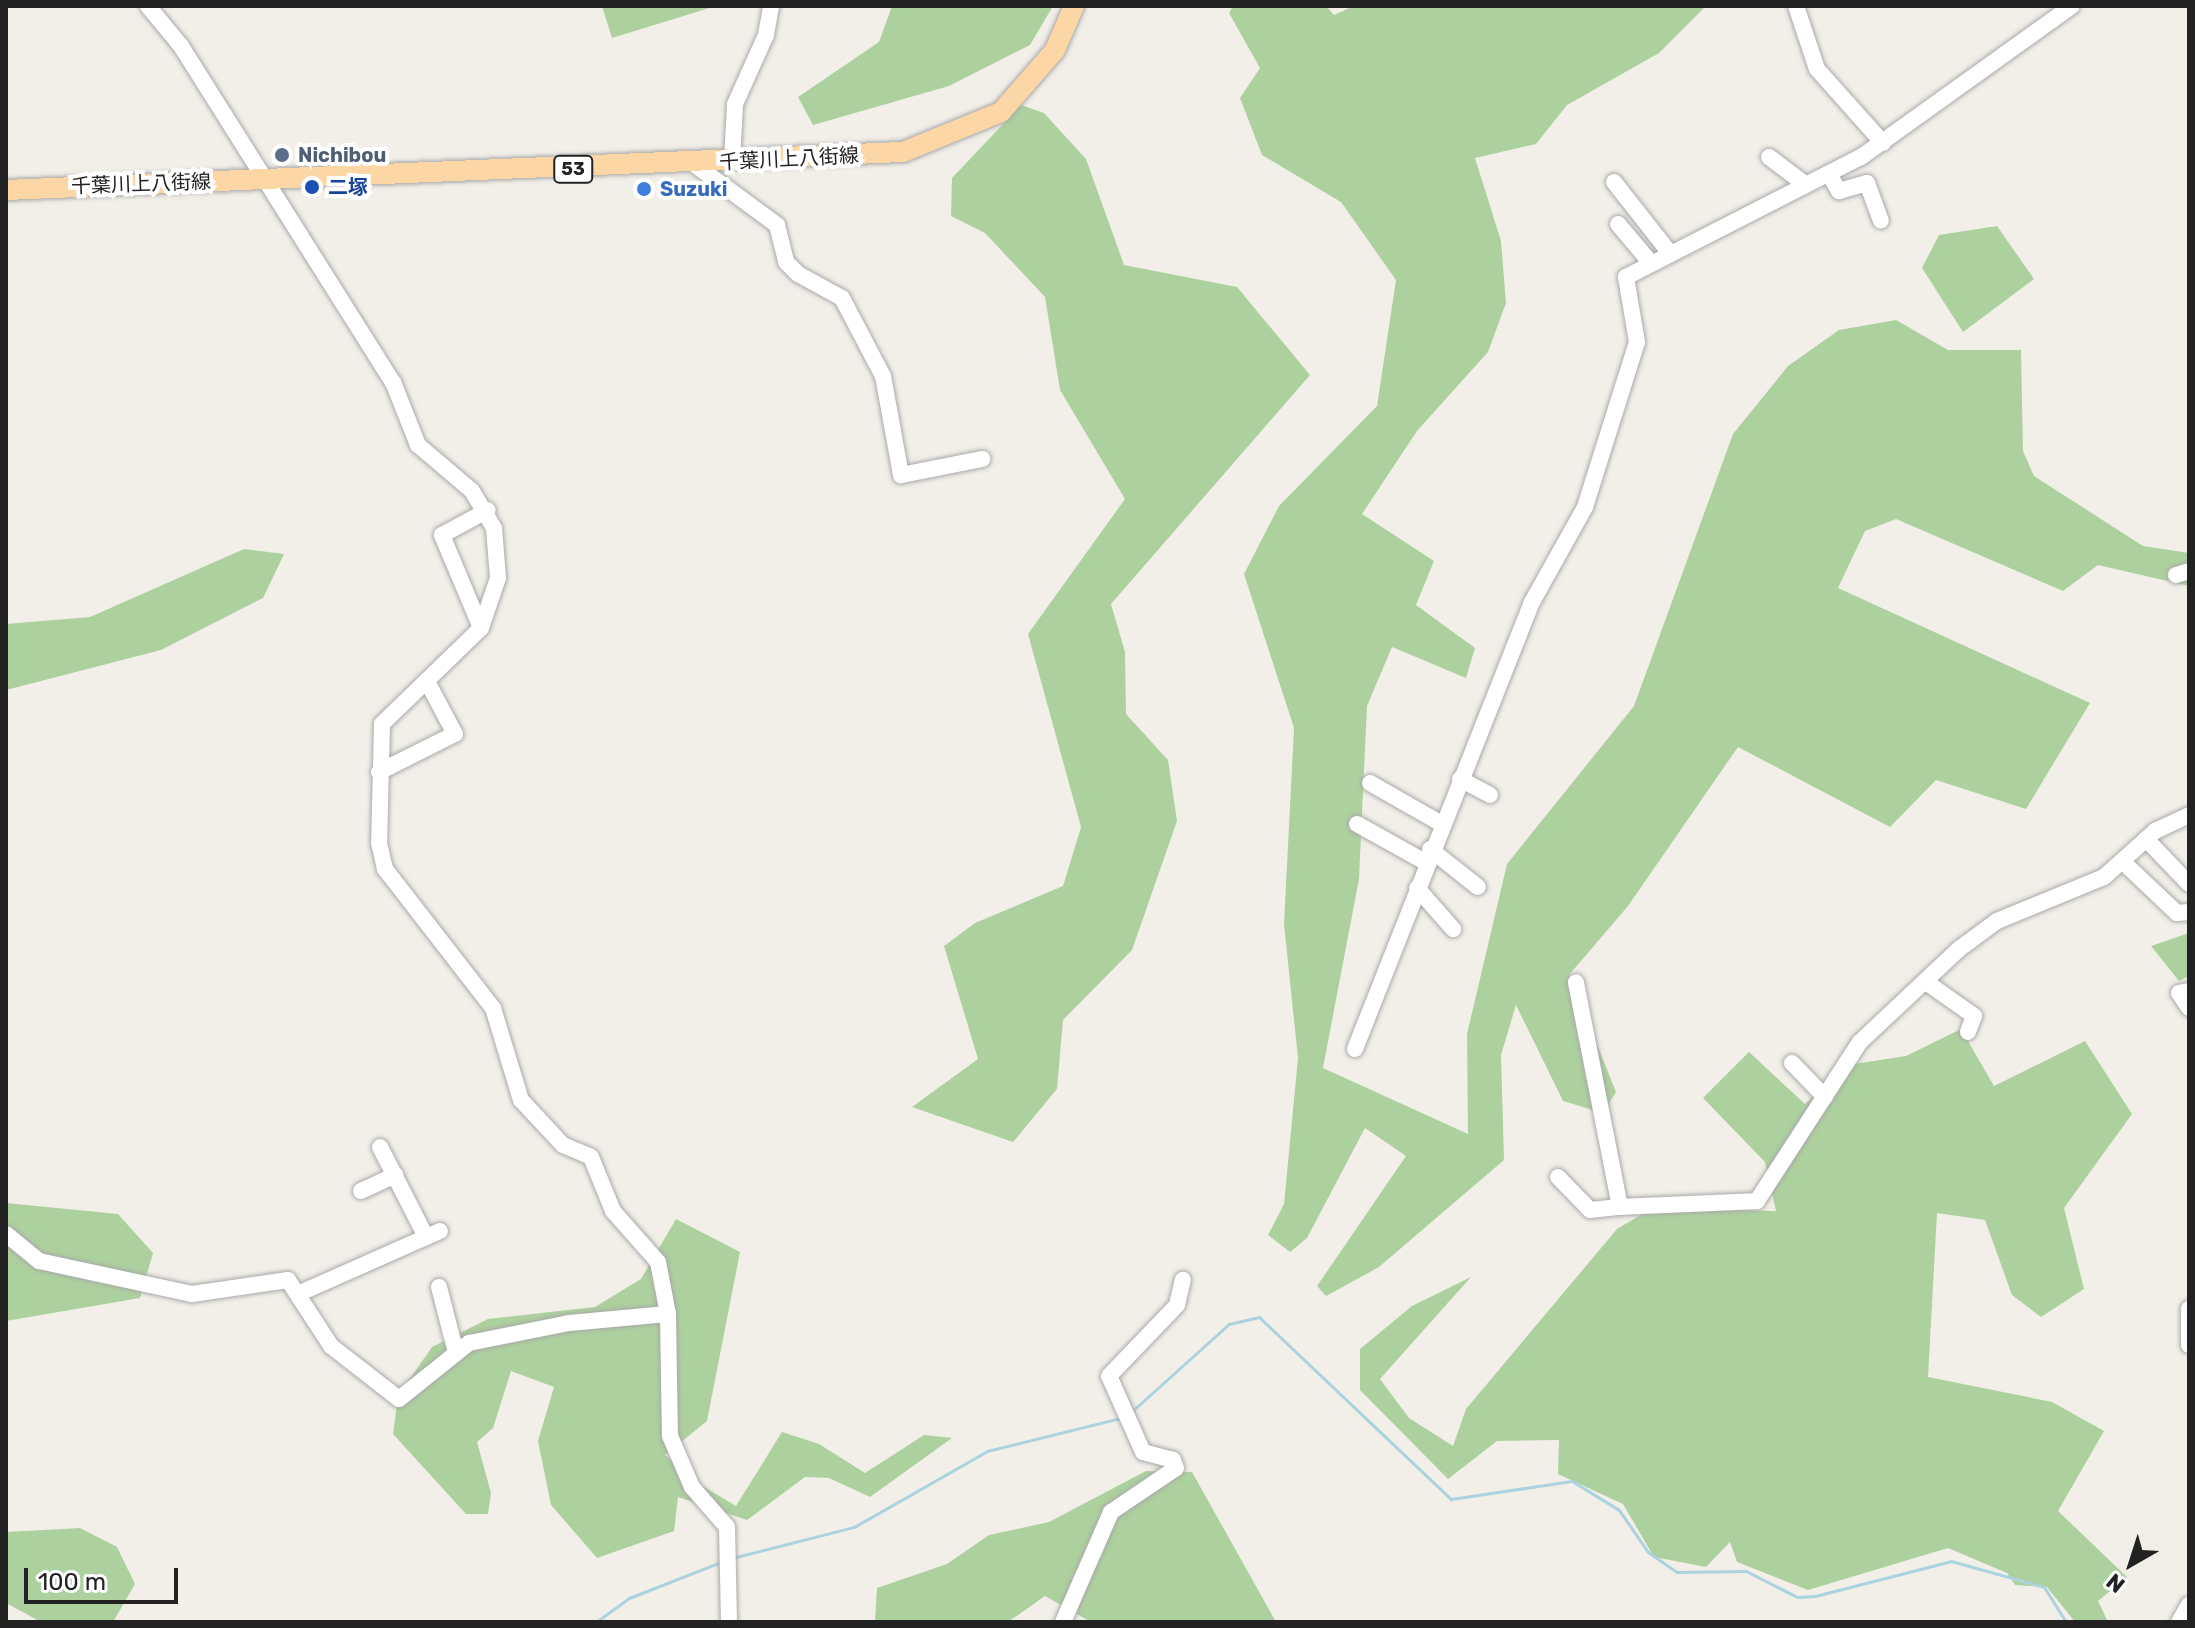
<!DOCTYPE html>
<meta charset="utf-8">
<style>
body{margin:0}
#map{position:relative;width:2195px;height:1628px;overflow:hidden;background:#f2efe9;font-family:Rubik,"Noto Sans JP",sans-serif}
div>[style]{position:absolute}
[style*='--x']{left:calc(var(--x)*1px);top:calc(var(--y)*1px);width:calc(var(--w)*1px);rotate:calc(var(--a)*1deg)}
.forest>*{inset:0;background:#add19e}
.stream>*{height:3px;margin:-1.5px;padding:0 1.5px;transform-origin:1.5px;border-radius:1.5px;background:#aad3df}
.roads{filter:drop-shadow(0 0 2px #a9a9a9) drop-shadow(0 0 2px #a9a9a9)}
.minor>*{height:16px;margin:-8px;padding:0 8px;transform-origin:8px;border-radius:8px;background:#fff}
.major>*{height:20px;margin:-10px;padding:0 10px;transform-origin:10px;border-radius:10px;background:#fcd6a4}
.dots>*{width:22px;height:22px;translate:-50% -50%;box-sizing:border-box;border:4px solid #fff;border-radius:50%}
span{translate:-50% -50%;white-space:nowrap;text-align:center;line-height:1.15;-webkit-text-stroke:8px #fff;paint-order:stroke}
.shield-label span{padding:2px 6px;background:#fff;border:2px solid;border-radius:6px;-webkit-text-stroke-width:0}
.shield-label{font-size:18px;color:#222;font-weight:700}
.service-label{font-size:20px;color:#4e5e75;font-weight:700}
.left{translate:0 -50%;text-align:left}
.street-label{font-size:20px;color:#222}
.transit-label{font-size:20px;color:#164399;font-weight:700}
.shop-label{font-size:20px;color:#366cbe;font-weight:700}
.frame{position:absolute;inset:0;border:8px solid #222;pointer-events:none}
.north{position:absolute;left:2091px;top:1524px;width:80px;height:80px;-webkit-text-stroke:6px #fff;paint-order:stroke;rotate:219deg;font-size:22px;font-weight:700;line-height:32px;text-align:center;color:#222}
.north::after{content:'';display:block;margin:auto;width:28px;height:36px;background:#222;clip-path:polygon(50% 0,100% 100%,50% 72%,0 100%)}
.scale{position:absolute;left:24px;top:1568px;width:154px;height:36px;box-sizing:border-box;border:4px solid #222;border-top:0;padding-left:10px;font-size:24px;line-height:28px;white-space:nowrap;color:#222;-webkit-text-stroke:6px #fff;paint-order:stroke}
</style>
<div id="map">
<div class="forest">
<i style="clip-path:polygon(602px 6px,716px 6px,612px 38px)"></i>
<i style="clip-path:polygon(892px 6px,1053px 6px,1030px 45px,949px 86px,813px 125px,798px 97px,879px 42px)"></i>
<i style="clip-path:polygon(1233px 6px,1326px 6px,1334px 15px,1354px 6px,1706px 6px,1659px 53px,1567px 105px,1536px 144px,1475px 158px,1501px 241px,1506px 303px,1488px 352px,1417px 431px,1362px 514px,1434px 561px,1416px 605px,1475px 648px,1466px 678px,1392px 647px,1367px 706px,1359px 879px,1323px 1068px,1468px 1134px,1467px 1034px,1507px 864px,1634px 706px,1733px 434px,1788px 366px,1839px 330px,1896px 320px,1948px 350px,2021px 350px,2023px 451px,2034px 476px,2143px 546px,2189px 553px,2189px 586px,2098px 565px,2063px 591px,1896px 519px,1865px 531px,1838px 588px,2090px 703px,2026px 809px,1936px 780px,1890px 827px,1738px 747px,1628px 906px,1569px 975px,1616px 1092px,1603px 1113px,1563px 1101px,1516px 1005px,1501px 1055px,1504px 1160px,1379px 1267px,1326px 1296px,1317px 1286px,1406px 1156px,1365px 1128px,1307px 1238px,1290px 1252px,1268px 1235px,1284px 1204px,1298px 1058px,1284px 924px,1294px 728px,1244px 574px,1279px 506px,1377px 406px,1396px 280px,1341px 202px,1262px 155px,1240px 98px,1260px 68px,1229px 13px)"></i>
<i style="clip-path:polygon(1021px 105px,1044px 113px,1086px 159px,1124px 265px,1237px 287px,1310px 375px,1111px 604px,1125px 652px,1126px 714px,1168px 760px,1177px 821px,1132px 950px,1063px 1020px,1057px 1089px,1013px 1142px,912px 1107px,978px 1059px,944px 946px,975px 923px,1063px 886px,1081px 827px,1028px 634px,1125px 499px,1060px 390px,1045px 297px,985px 233px,951px 216px,952px 178px)"></i>
<i style="clip-path:polygon(1997px 226px,2034px 279px,1963px 332px,1922px 268px,1939px 235px)"></i>
<i style="clip-path:polygon(244px 549px,284px 554px,263px 598px,161px 650px,6px 690px,6px 624px,90px 617px)"></i>
<i style="clip-path:polygon(2189px 933px,2189px 976px,2179px 981px,2151px 946px)"></i>
<i style="clip-path:polygon(1961px 1029px,1994px 1086px,2085px 1041px,2132px 1114px,2064px 1208px,2084px 1289px,2041px 1317px,2012px 1295px,1985px 1220px,1937px 1213px,1928px 1377px,2052px 1402px,2104px 1431px,2058px 1511px,2127px 1577px,2098px 1601px,2108px 1622px,2075px 1622px,2047px 1587px,2015px 1585px,2007px 1573px,1948px 1548px,1808px 1590px,1737px 1562px,1730px 1542px,1706px 1567px,1654px 1557px,1623px 1504px,1558px 1474px,1559px 1440px,1497px 1441px,1448px 1479px,1360px 1390px,1360px 1349px,1412px 1306px,1471px 1277px,1380px 1379px,1409px 1418px,1453px 1446px,1466px 1409px,1617px 1229px,1651px 1209px,1776px 1211px,1765px 1162px,1703px 1098px,1749px 1052px,1805px 1104px,1848px 1065px,1906px 1056px)"></i>
<i style="clip-path:polygon(6px 1203px,118px 1214px,153px 1253px,140px 1298px,6px 1321px)"></i>
<i style="clip-path:polygon(676px 1219px,740px 1252px,707px 1421px,665px 1455px,699px 1484px,736px 1506px,782px 1432px,819px 1444px,865px 1473px,924px 1435px,952px 1438px,870px 1497px,829px 1478px,805px 1477px,747px 1520px,678px 1497px,674px 1531px,597px 1558px,551px 1505px,538px 1441px,554px 1387px,511px 1371px,493px 1428px,477px 1442px,491px 1493px,488px 1514px,466px 1514px,393px 1434px,398px 1396px,432px 1347px,488px 1319px,595px 1307px,641px 1279px)"></i>
<i style="clip-path:polygon(1146px 1471px,1192px 1472px,1276px 1622px,1091px 1622px,1045px 1596px,1008px 1622px,875px 1622px,877px 1588px,947px 1564px,989px 1535px,1049px 1522px)"></i>
<i style="clip-path:polygon(80px 1528px,117px 1547px,135px 1584px,113px 1622px,41px 1622px,6px 1603px,6px 1532px)"></i>
</div>
<div class="stream">
<i style="--x:1130;--y:1413;--w:133;--a:-42"></i>
<i style="--x:1229;--y:1324;--w:31;--a:-13"></i>
<i style="--x:1259;--y:1317;--w:265;--a:43.5"></i>
<i style="--x:1451;--y:1499;--w:122;--a:-8.5"></i>
<i style="--x:1572;--y:1481;--w:55;--a:31.7"></i>
<i style="--x:1619;--y:1510;--w:51;--a:55.4"></i>
<i style="--x:1648;--y:1552;--w:35;--a:35"></i>
<i style="--x:1677;--y:1572;--w:69;--a:-0.8"></i>
<i style="--x:1746;--y:1571;--w:57;--a:27"></i>
<i style="--x:1797;--y:1597;--w:18;--a:-3"></i>
<i style="--x:1815;--y:1596;--w:140;--a:-14.4"></i>
<i style="--x:1951;--y:1561;--w:97;--a:15.6"></i>
<i style="--x:2044;--y:1587;--w:41;--a:57.8"></i>
<i style="--x:732;--y:1558;--w:126;--a:-14.3"></i>
<i style="--x:854;--y:1527;--w:153;--a:-29.7"></i>
<i style="--x:987;--y:1451;--w:137;--a:-13.9"></i>
<i style="--x:596;--y:1622;--w:41;--a:-36"></i>
<i style="--x:629;--y:1598;--w:99;--a:-21.4"></i>
</div>
<div class="roads">
<div class="minor">
<i style="--x:148;--y:6;--w:52;--a:50.5"></i>
<i style="--x:181;--y:46;--w:397;--a:57.8"></i>
<i style="--x:393;--y:382;--w:68;--a:68.4"></i>
<i style="--x:418;--y:445;--w:71;--a:40.4"></i>
<i style="--x:472;--y:491;--w:43;--a:59.3"></i>
<i style="--x:494;--y:528;--w:50;--a:85.4"></i>
<i style="--x:498;--y:578;--w:53;--a:108.8"></i>
<i style="--x:481;--y:628;--w:138;--a:135.9"></i>
<i style="--x:382;--y:724;--w:119;--a:91.4"></i>
<i style="--x:379;--y:843;--w:27;--a:77"></i>
<i style="--x:385;--y:869;--w:176;--a:52.2"></i>
<i style="--x:493;--y:1008;--w:96;--a:73.1"></i>
<i style="--x:521;--y:1100;--w:62;--a:47"></i>
<i style="--x:563;--y:1145;--w:30;--a:23"></i>
<i style="--x:591;--y:1157;--w:58;--a:67.8"></i>
<i style="--x:613;--y:1211;--w:68;--a:48.6"></i>
<i style="--x:658;--y:1262;--w:53;--a:79.1"></i>
<i style="--x:668;--y:1314;--w:122;--a:89.1"></i>
<i style="--x:670;--y:1436;--w:56;--a:66.7"></i>
<i style="--x:692;--y:1487;--w:53;--a:48.8"></i>
<i style="--x:727;--y:1527;--w:95;--a:88.8"></i>
<i style="--x:1796;--y:6;--w:66;--a:71.6"></i>
<i style="--x:1817;--y:69;--w:99;--a:48.3"></i>
<i style="--x:1769;--y:157;--w:46;--a:37.1"></i>
<i style="--x:732;--y:162;--w:58;--a:-87"></i>
<i style="--x:735;--y:104;--w:76;--a:-65.8"></i>
<i style="--x:766;--y:35;--w:29;--a:-80"></i>
<i style="--x:694;--y:164;--w:103;--a:36.3"></i>
<i style="--x:777;--y:225;--w:38;--a:76"></i>
<i style="--x:786;--y:262;--w:17;--a:45"></i>
<i style="--x:798;--y:274;--w:50;--a:28.6"></i>
<i style="--x:842;--y:298;--w:88;--a:62.3"></i>
<i style="--x:883;--y:376;--w:101;--a:79.7"></i>
<i style="--x:901;--y:475;--w:83;--a:-11.2"></i>
<i style="--x:1829;--y:174;--w:20;--a:60"></i>
<i style="--x:1839;--y:191;--w:29;--a:-16"></i>
<i style="--x:1867;--y:183;--w:40;--a:69.8"></i>
<i style="--x:1614;--y:182;--w:89;--a:51.8"></i>
<i style="--x:1618;--y:224;--w:50;--a:49.9"></i>
<i style="--x:2176;--y:575;--w:14;--a:-17"></i>
<i style="--x:481;--y:628;--w:101;--a:-112.8"></i>
<i style="--x:442;--y:535;--w:52;--a:-28.5"></i>
<i style="--x:379;--y:772;--w:85;--a:-26.6"></i>
<i style="--x:455;--y:734;--w:55;--a:-118"></i>
<i style="--x:1460;--y:779;--w:34;--a:28"></i>
<i style="--x:1370;--y:783;--w:83;--a:29.7"></i>
<i style="--x:1357;--y:824;--w:78;--a:29.2"></i>
<i style="--x:2146;--y:839;--w:62;--a:46.3"></i>
<i style="--x:1430;--y:849;--w:61;--a:38.4"></i>
<i style="--x:2123;--y:862;--w:74;--a:43.4"></i>
<i style="--x:2177;--y:913;--w:12;--a:-5"></i>
<i style="--x:1417;--y:888;--w:55;--a:48.7"></i>
<i style="--x:1926;--y:982;--w:59;--a:35.3"></i>
<i style="--x:1974;--y:1016;--w:17;--a:111"></i>
<i style="--x:2189;--y:991;--w:10;--a:169"></i>
<i style="--x:2179;--y:993;--w:18;--a:56"></i>
<i style="--x:1355;--y:1049;--w:481;--a:-68.4"></i>
<i style="--x:1532;--y:602;--w:109;--a:-60.8"></i>
<i style="--x:1585;--y:507;--w:173;--a:-72.5"></i>
<i style="--x:1637;--y:342;--w:66;--a:-99.6"></i>
<i style="--x:1626;--y:277;--w:264;--a:-27.1"></i>
<i style="--x:1861;--y:157;--w:259;--a:-35.6"></i>
<i style="--x:1792;--y:1063;--w:47;--a:45.9"></i>
<i style="--x:380;--y:1147;--w:101;--a:62.9"></i>
<i style="--x:1558;--y:1177;--w:46;--a:45.9"></i>
<i style="--x:1590;--y:1210;--w:30;--a:-6"></i>
<i style="--x:1620;--y:1207;--w:229;--a:-101.1"></i>
<i style="--x:361;--y:1191;--w:38;--a:-25"></i>
<i style="--x:1620;--y:1207;--w:137;--a:-2.5"></i>
<i style="--x:1757;--y:1201;--w:189;--a:-57.1"></i>
<i style="--x:1860;--y:1042;--w:136;--a:-43.2"></i>
<i style="--x:1959;--y:949;--w:47;--a:-36.4"></i>
<i style="--x:1997;--y:921;--w:116;--a:-22.4"></i>
<i style="--x:2104;--y:877;--w:69;--a:-42"></i>
<i style="--x:2155;--y:831;--w:38;--a:-25"></i>
<i style="--x:6;--y:1234;--w:43;--a:39.3"></i>
<i style="--x:39;--y:1261;--w:157;--a:12.2"></i>
<i style="--x:192;--y:1294;--w:97;--a:-8.3"></i>
<i style="--x:288;--y:1280;--w:79;--a:56.9"></i>
<i style="--x:331;--y:1346;--w:86;--a:37.9"></i>
<i style="--x:399;--y:1399;--w:90;--a:-38.7"></i>
<i style="--x:469;--y:1343;--w:102;--a:-11.3"></i>
<i style="--x:569;--y:1323;--w:99;--a:-5.2"></i>
<i style="--x:439;--y:1287;--w:64;--a:75.5"></i>
<i style="--x:300;--y:1293;--w:153;--a:-23.9"></i>
<i style="--x:2189;--y:1309;--w:36;--a:90"></i>
<i style="--x:1063;--y:1622;--w:120;--a:-66.4"></i>
<i style="--x:1111;--y:1512;--w:78;--a:-34.1"></i>
<i style="--x:1176;--y:1468;--w:9;--a:-111"></i>
<i style="--x:1173;--y:1460;--w:31;--a:-165"></i>
<i style="--x:1143;--y:1452;--w:83;--a:-114.1"></i>
<i style="--x:1109;--y:1376;--w:98;--a:-46.2"></i>
<i style="--x:1177;--y:1305;--w:26;--a:-77"></i>
<i style="--x:2179;--y:1622;--w:20;--a:-60"></i>
</div>
<div class="major">
<i style="--x:6;--y:190;--w:898;--a:-2.43"></i>
<i style="--x:903;--y:152;--w:106;--a:-22.2"></i>
<i style="--x:1001;--y:112;--w:82;--a:-48.9"></i>
<i style="--x:1055;--y:50;--w:48;--a:-66.6"></i>
</div>
</div>
<div class="dots">
<i style="left:282px;top:155px;background:#5c6f8a"></i>
<i style="left:312px;top:187px;background:#1a4fb4"></i>
<i style="left:644px;top:189px;background:#3f7fe0"></i>
</div>
<div class="shield-label">
<span style="left:573px;top:169px">53</span>
</div>
<div class="service-label">
<span class="left" style="left:298px;top:155px">Nichibou</span>
</div>
<div class="street-label">
<span style="left:789px;top:159px;rotate:-3deg">千葉川上八街線</span>
<span style="left:141px;top:184px;rotate:-2deg">千葉川上八街線</span>
</div>
<div class="transit-label">
<span class="left" style="left:328px;top:187px">二塚</span>
</div>
<div class="shop-label">
<span class="left" style="left:660px;top:189px">Suzuki</span>
</div>
<div class="frame"></div>
<div class="north">N</div>
<div class="scale">100 m</div>
</div>
